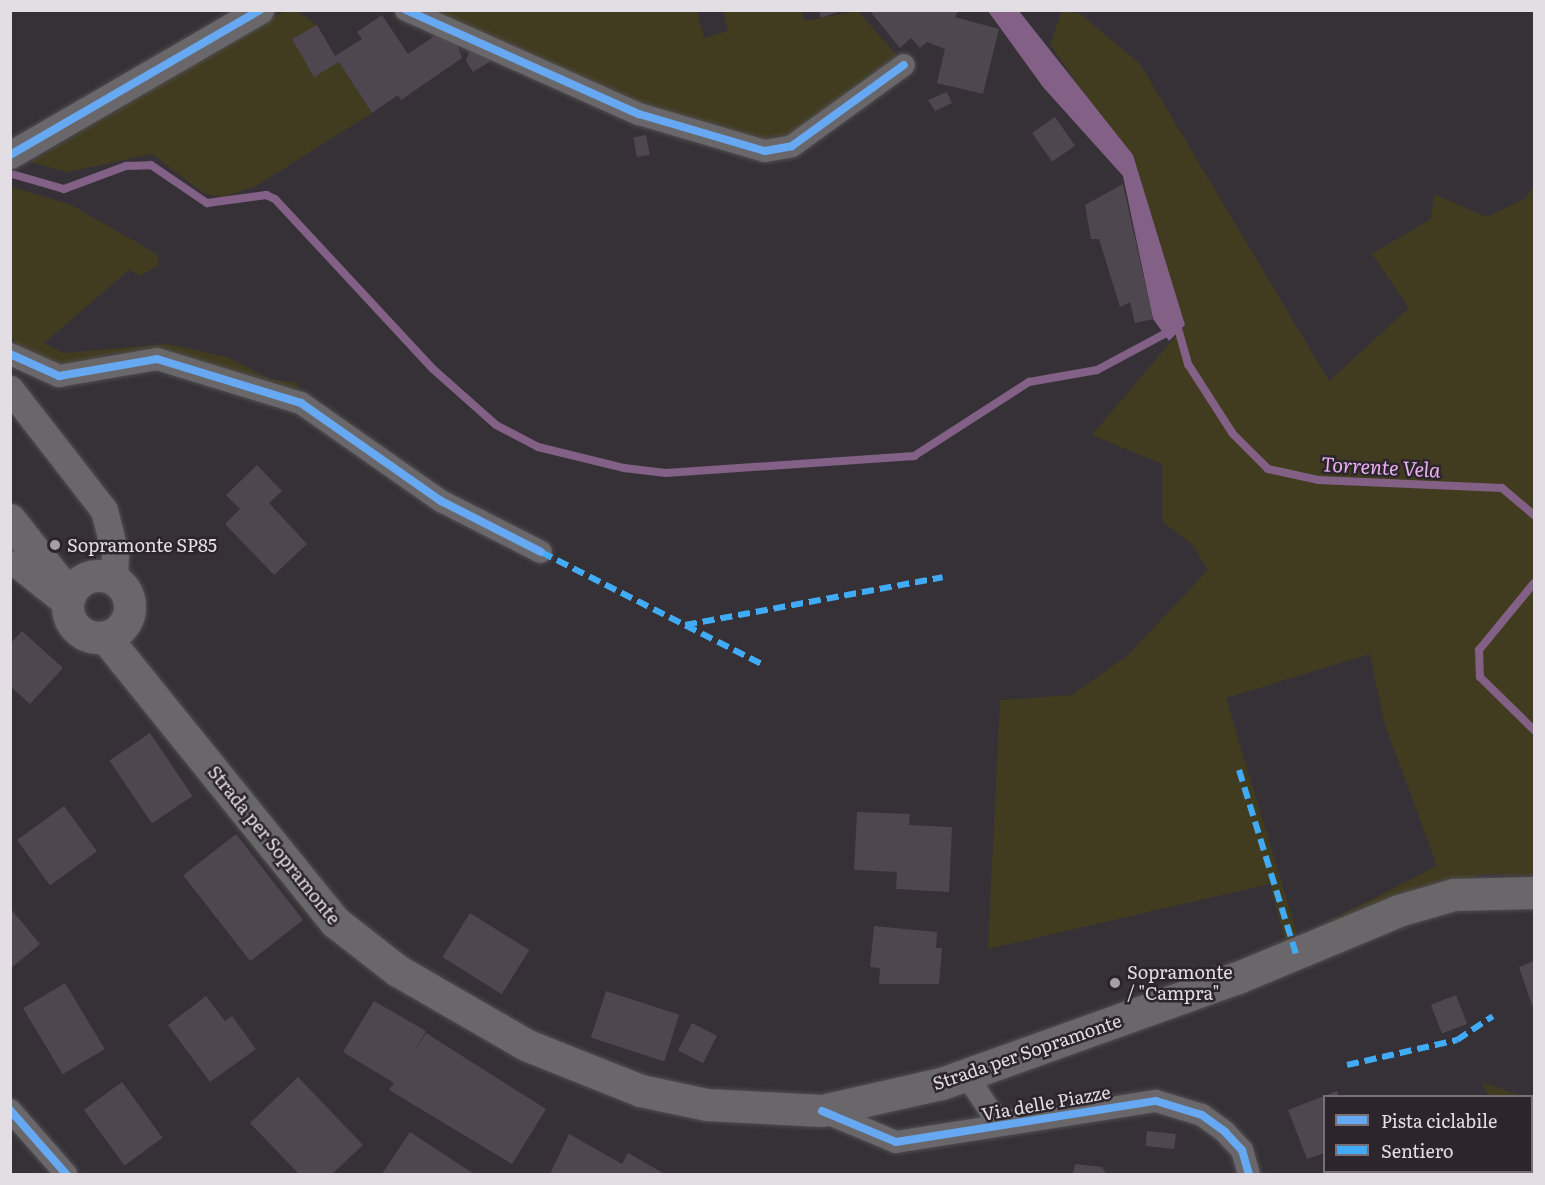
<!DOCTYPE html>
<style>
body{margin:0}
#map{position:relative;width:1545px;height:1185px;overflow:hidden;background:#353136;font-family:Literata,serif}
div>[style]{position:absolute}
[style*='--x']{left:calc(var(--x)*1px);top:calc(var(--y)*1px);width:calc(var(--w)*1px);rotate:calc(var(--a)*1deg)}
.green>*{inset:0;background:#413c1f}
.water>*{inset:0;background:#836187}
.stream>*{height:8px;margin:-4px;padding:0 4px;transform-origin:4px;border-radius:4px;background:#836187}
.building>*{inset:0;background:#4f4750;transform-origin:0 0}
.roads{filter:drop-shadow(0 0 2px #504d51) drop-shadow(0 0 2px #504d51)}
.minor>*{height:22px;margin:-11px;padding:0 11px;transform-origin:11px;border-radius:11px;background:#6a676a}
.tertiary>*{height:27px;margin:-13.5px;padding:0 13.5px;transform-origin:13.5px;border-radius:13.5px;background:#6a676a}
.secondary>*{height:32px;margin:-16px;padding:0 16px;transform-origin:16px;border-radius:16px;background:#6a676a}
.secondary>.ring{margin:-16px;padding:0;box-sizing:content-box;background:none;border:32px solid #6a676a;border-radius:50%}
.quiet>*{height:6px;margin-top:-3px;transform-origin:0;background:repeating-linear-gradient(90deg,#42abf6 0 12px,transparent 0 18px)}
.cycleway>*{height:8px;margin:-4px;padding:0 4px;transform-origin:4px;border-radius:4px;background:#66a8f1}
.dots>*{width:16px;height:16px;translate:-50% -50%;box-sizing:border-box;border:3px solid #2c262c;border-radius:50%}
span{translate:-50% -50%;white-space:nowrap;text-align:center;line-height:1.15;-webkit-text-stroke:5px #2c262c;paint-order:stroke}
.poi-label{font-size:18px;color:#e2dee3}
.left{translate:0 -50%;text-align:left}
.street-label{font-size:18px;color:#e2dee3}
.water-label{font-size:20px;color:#e9afee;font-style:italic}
.frame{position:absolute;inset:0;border:12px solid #e2dee3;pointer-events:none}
.legend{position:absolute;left:1323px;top:1095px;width:210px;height:78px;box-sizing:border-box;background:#2c262c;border:2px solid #757075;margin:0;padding:8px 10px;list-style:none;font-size:18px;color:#e2dee3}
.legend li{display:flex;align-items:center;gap:12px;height:30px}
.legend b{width:30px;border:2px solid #757075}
</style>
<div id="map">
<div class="green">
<i style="clip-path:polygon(285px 11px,297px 11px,317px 25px,292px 39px,314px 76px,339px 62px,372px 113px,256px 186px,223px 197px,205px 194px,152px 154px,68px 172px,30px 162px)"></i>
<i style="clip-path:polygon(427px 11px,697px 11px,704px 38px,728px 31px,723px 11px,801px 11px,805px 21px,858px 11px,899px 58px,799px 134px,766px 142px,655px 111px)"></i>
<i style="clip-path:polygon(evenodd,1062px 11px,1079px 13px,1140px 64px,1329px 381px,1409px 308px,1372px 254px,1431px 219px,1434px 194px,1487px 217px,1524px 199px,1534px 187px,1534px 876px,1487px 874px,1417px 890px,1286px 944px,1270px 884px,988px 949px,1000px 700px,1072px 695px,1128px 655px,1208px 570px,1193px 545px,1162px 521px,1162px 464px,1092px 435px,1185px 325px,1133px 155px,1107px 128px,1050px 44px,1062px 11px,1370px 654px,1384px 722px,1437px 866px,1298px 937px,1226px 698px,1370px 654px)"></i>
<i style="clip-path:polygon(10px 186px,71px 205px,157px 254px,159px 265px,140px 276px,129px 270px,44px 343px,63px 353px,168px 344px,227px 357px,270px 379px,297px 382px,298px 393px,154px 352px,111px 354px,64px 369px,24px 353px,11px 337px)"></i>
<i style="clip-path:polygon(1482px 1082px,1521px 1096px,1522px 1096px,1489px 1096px)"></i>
</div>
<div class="water">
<i style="clip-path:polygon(988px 11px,1019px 11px,1133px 155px,1185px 325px,1169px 341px,1153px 319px,1123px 176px,1043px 87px)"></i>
</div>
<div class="stream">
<i style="--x:12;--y:174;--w:54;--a:16.1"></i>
<i style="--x:64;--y:189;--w:66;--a:-20.4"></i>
<i style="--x:126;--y:166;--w:25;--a:-2"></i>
<i style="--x:151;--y:165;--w:68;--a:34.2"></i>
<i style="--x:207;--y:203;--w:60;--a:-7.7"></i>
<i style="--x:266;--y:195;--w:10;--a:24"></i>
<i style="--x:275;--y:199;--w:232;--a:47.1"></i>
<i style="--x:433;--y:369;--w:84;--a:41.6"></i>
<i style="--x:496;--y:425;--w:47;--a:27.6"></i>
<i style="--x:538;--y:447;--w:89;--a:13.7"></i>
<i style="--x:624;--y:468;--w:42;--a:6.8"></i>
<i style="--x:666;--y:473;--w:249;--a:-3.9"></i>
<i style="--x:914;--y:456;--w:137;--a:-32.8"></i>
<i style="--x:1029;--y:382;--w:69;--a:-10"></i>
<i style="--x:1097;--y:370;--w:85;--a:-28.1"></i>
<i style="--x:1176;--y:321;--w:45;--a:74.4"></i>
<i style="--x:1188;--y:364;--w:83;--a:57.3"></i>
<i style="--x:1233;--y:434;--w:49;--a:45"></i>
<i style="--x:1268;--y:469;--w:51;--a:12.4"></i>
<i style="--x:1318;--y:480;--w:184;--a:2.5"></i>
<i style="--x:1502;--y:488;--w:42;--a:40.2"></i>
<i style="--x:1534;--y:583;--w:87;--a:129.4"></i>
<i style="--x:1479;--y:650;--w:27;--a:88"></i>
<i style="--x:1480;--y:677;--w:76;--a:44.5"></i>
</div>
<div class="building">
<i style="clip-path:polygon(819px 10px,841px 10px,841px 11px,821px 18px)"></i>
<i style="clip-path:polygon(869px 10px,959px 10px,955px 17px,999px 29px,983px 94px,937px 83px,945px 49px,927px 42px,920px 48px,911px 38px,900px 48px)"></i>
<i style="clip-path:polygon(382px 15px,408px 54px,439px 33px,456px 41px,462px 58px,401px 100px,398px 95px,372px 113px,339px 62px,314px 77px,292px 39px,317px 25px,335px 56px,362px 39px,357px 32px)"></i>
<i style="clip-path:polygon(471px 47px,496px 58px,473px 72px,466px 61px)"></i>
<i style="clip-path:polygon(947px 92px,952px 103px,935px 111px,928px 100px)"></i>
<i style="left:1055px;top:117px;width:35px;height:28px;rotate:55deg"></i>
<i style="left:646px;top:135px;width:20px;height:13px;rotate:79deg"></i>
<i style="clip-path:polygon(1123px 184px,1153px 319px,1135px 323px,1130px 302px,1120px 307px,1099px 239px,1091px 239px,1085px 205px)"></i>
<i style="clip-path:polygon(257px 465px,282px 491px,269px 503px,307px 544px,274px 575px,225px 524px,240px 509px,226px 495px)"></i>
<i style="clip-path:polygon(22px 631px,63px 668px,30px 704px,10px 686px,10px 644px)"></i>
<i style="left:150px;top:733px;width:76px;height:49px;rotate:56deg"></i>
<i style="left:64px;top:806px;width:56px;height:58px;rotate:54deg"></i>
<i style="clip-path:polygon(857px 812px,910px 814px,909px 825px,952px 827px,949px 892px,896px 889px,897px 872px,854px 870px)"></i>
<i style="left:236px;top:834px;width:109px;height:67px;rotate:52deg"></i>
<i style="clip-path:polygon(10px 908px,40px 944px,10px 969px)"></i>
<i style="left:470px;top:913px;width:70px;height:52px;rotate:32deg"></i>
<i style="clip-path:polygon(874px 926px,937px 932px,936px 948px,942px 948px,939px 984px,879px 984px,880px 968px,870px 967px)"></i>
<i style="clip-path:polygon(1534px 961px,1534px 1011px,1519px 967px)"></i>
<i style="left:65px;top:983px;width:77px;height:49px;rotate:59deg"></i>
<i style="left:606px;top:991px;width:77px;height:49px;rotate:18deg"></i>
<i style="left:1456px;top:995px;width:31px;height:27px;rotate:69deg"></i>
<i style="clip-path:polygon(206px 996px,225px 1021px,232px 1016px,256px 1049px,210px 1082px,168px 1025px)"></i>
<i style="clip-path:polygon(374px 1001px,426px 1031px,413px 1054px,426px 1033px,546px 1109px,512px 1164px,389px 1090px,394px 1083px,343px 1052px)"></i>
<i style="left:692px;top:1023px;width:28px;height:31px;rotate:27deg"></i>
<i style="clip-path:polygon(298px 1077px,363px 1145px,332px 1174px,299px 1174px,250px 1123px)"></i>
<i style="left:122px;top:1082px;width:69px;height:47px;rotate:54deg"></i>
<i style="clip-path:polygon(1337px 1091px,1339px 1096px,1324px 1096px,1324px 1153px,1307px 1159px,1288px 1110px)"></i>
<i style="left:1147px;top:1131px;width:29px;height:15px;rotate:6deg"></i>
<i style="clip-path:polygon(410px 1132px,474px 1174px,382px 1174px)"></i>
<i style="clip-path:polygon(569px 1134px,622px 1164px,628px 1153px,663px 1173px,550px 1174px)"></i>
<i style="clip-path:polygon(1075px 1164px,1102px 1167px,1106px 1174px,1073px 1174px)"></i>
</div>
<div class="roads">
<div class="minor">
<i style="--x:406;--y:10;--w:255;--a:24.1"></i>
<i style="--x:639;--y:114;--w:131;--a:16.4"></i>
<i style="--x:765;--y:151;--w:27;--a:-10"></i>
<i style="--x:792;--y:146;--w:138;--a:-35.9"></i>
<i style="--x:10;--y:354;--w:54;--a:24.2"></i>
<i style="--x:59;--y:376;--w:99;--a:-9.8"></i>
<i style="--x:157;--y:359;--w:151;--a:17"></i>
<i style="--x:301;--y:403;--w:171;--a:35"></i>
<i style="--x:441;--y:501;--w:112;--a:27"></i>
<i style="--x:10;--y:562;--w:74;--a:38.4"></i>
<i style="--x:967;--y:1076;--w:53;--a:56.6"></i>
<i style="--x:996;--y:1120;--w:23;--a:2"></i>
<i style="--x:10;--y:1110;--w:85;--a:48.8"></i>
<i style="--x:822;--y:1111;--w:80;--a:22.7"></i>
<i style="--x:896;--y:1142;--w:263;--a:-9"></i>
<i style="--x:1156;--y:1101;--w:48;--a:16.9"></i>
<i style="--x:1202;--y:1115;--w:29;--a:36"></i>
<i style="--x:1225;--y:1132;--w:25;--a:47"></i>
<i style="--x:1242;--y:1150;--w:25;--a:74"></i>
</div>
<div class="tertiary">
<i style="--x:10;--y:155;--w:289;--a:-30.1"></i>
<i style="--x:10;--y:389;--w:153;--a:52.2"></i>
<i style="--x:104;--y:510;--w:44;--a:75.7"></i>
<i style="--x:115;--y:553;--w:27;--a:92"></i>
</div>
<div class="secondary">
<i style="--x:10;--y:520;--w:97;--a:51.7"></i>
<i class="ring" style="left:68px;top:576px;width:30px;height:30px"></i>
<i style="--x:106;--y:638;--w:365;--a:51.1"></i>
<i style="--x:335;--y:922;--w:80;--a:37.9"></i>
<i style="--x:398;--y:971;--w:150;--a:30"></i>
<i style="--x:528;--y:1046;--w:122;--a:21.7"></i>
<i style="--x:641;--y:1091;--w:67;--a:12"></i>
<i style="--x:707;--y:1105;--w:115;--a:3"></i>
<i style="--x:822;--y:1111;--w:123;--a:-12.7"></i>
<i style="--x:942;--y:1084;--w:312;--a:-19.7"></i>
<i style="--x:1236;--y:979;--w:177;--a:-22.6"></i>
<i style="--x:1399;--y:911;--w:57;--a:-16.2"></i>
<i style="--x:1454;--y:895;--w:80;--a:-1.4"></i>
</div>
</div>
<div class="quiet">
<i style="--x:541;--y:552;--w:248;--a:26.9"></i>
<i style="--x:685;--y:625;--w:262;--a:-10.5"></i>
<i style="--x:1239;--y:770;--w:193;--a:72.8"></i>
<i style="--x:1347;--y:1065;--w:113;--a:-12.8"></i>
<i style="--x:1457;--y:1040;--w:43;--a:-33.7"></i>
</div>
<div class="cycleway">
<i style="--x:406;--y:10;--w:255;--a:24.1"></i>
<i style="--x:639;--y:114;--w:131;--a:16.4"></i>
<i style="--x:765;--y:151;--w:27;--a:-10"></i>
<i style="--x:792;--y:146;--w:138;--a:-35.9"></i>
<i style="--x:10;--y:155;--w:289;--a:-30.1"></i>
<i style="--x:10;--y:354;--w:54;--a:24.2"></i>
<i style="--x:59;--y:376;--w:99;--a:-9.8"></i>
<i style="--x:157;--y:359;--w:151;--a:17"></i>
<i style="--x:301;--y:403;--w:171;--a:35"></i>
<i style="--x:441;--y:501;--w:112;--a:27"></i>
<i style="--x:10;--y:1110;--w:85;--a:48.8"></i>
<i style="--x:822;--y:1111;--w:80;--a:22.7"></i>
<i style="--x:896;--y:1142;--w:263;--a:-9"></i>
<i style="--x:1156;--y:1101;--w:48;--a:16.9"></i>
<i style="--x:1202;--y:1115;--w:29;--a:36"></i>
<i style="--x:1225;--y:1132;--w:25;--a:47"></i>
<i style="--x:1242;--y:1150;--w:25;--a:74"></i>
</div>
<div class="dots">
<i style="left:55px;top:545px;background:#a5a1a6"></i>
<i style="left:1115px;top:983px;background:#a5a1a6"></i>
</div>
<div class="poi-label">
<span class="left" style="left:67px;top:545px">Sopramonte SP85</span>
<span class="left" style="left:1127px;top:983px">Sopramonte<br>/ "Campra"</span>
</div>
<div class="street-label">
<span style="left:274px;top:845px;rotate:51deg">Strada per Sopramonte</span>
<span style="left:1027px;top:1052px;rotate:-19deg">Strada per Sopramonte</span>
<span style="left:1046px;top:1103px;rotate:-10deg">Via delle Piazze</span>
</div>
<div class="water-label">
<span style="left:1381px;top:466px;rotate:3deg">Torrente Vela</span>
</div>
<div class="frame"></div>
<ul class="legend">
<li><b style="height:8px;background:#66a8f1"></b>Pista ciclabile</li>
<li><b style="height:8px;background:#42abf6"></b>Sentiero</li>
</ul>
</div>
